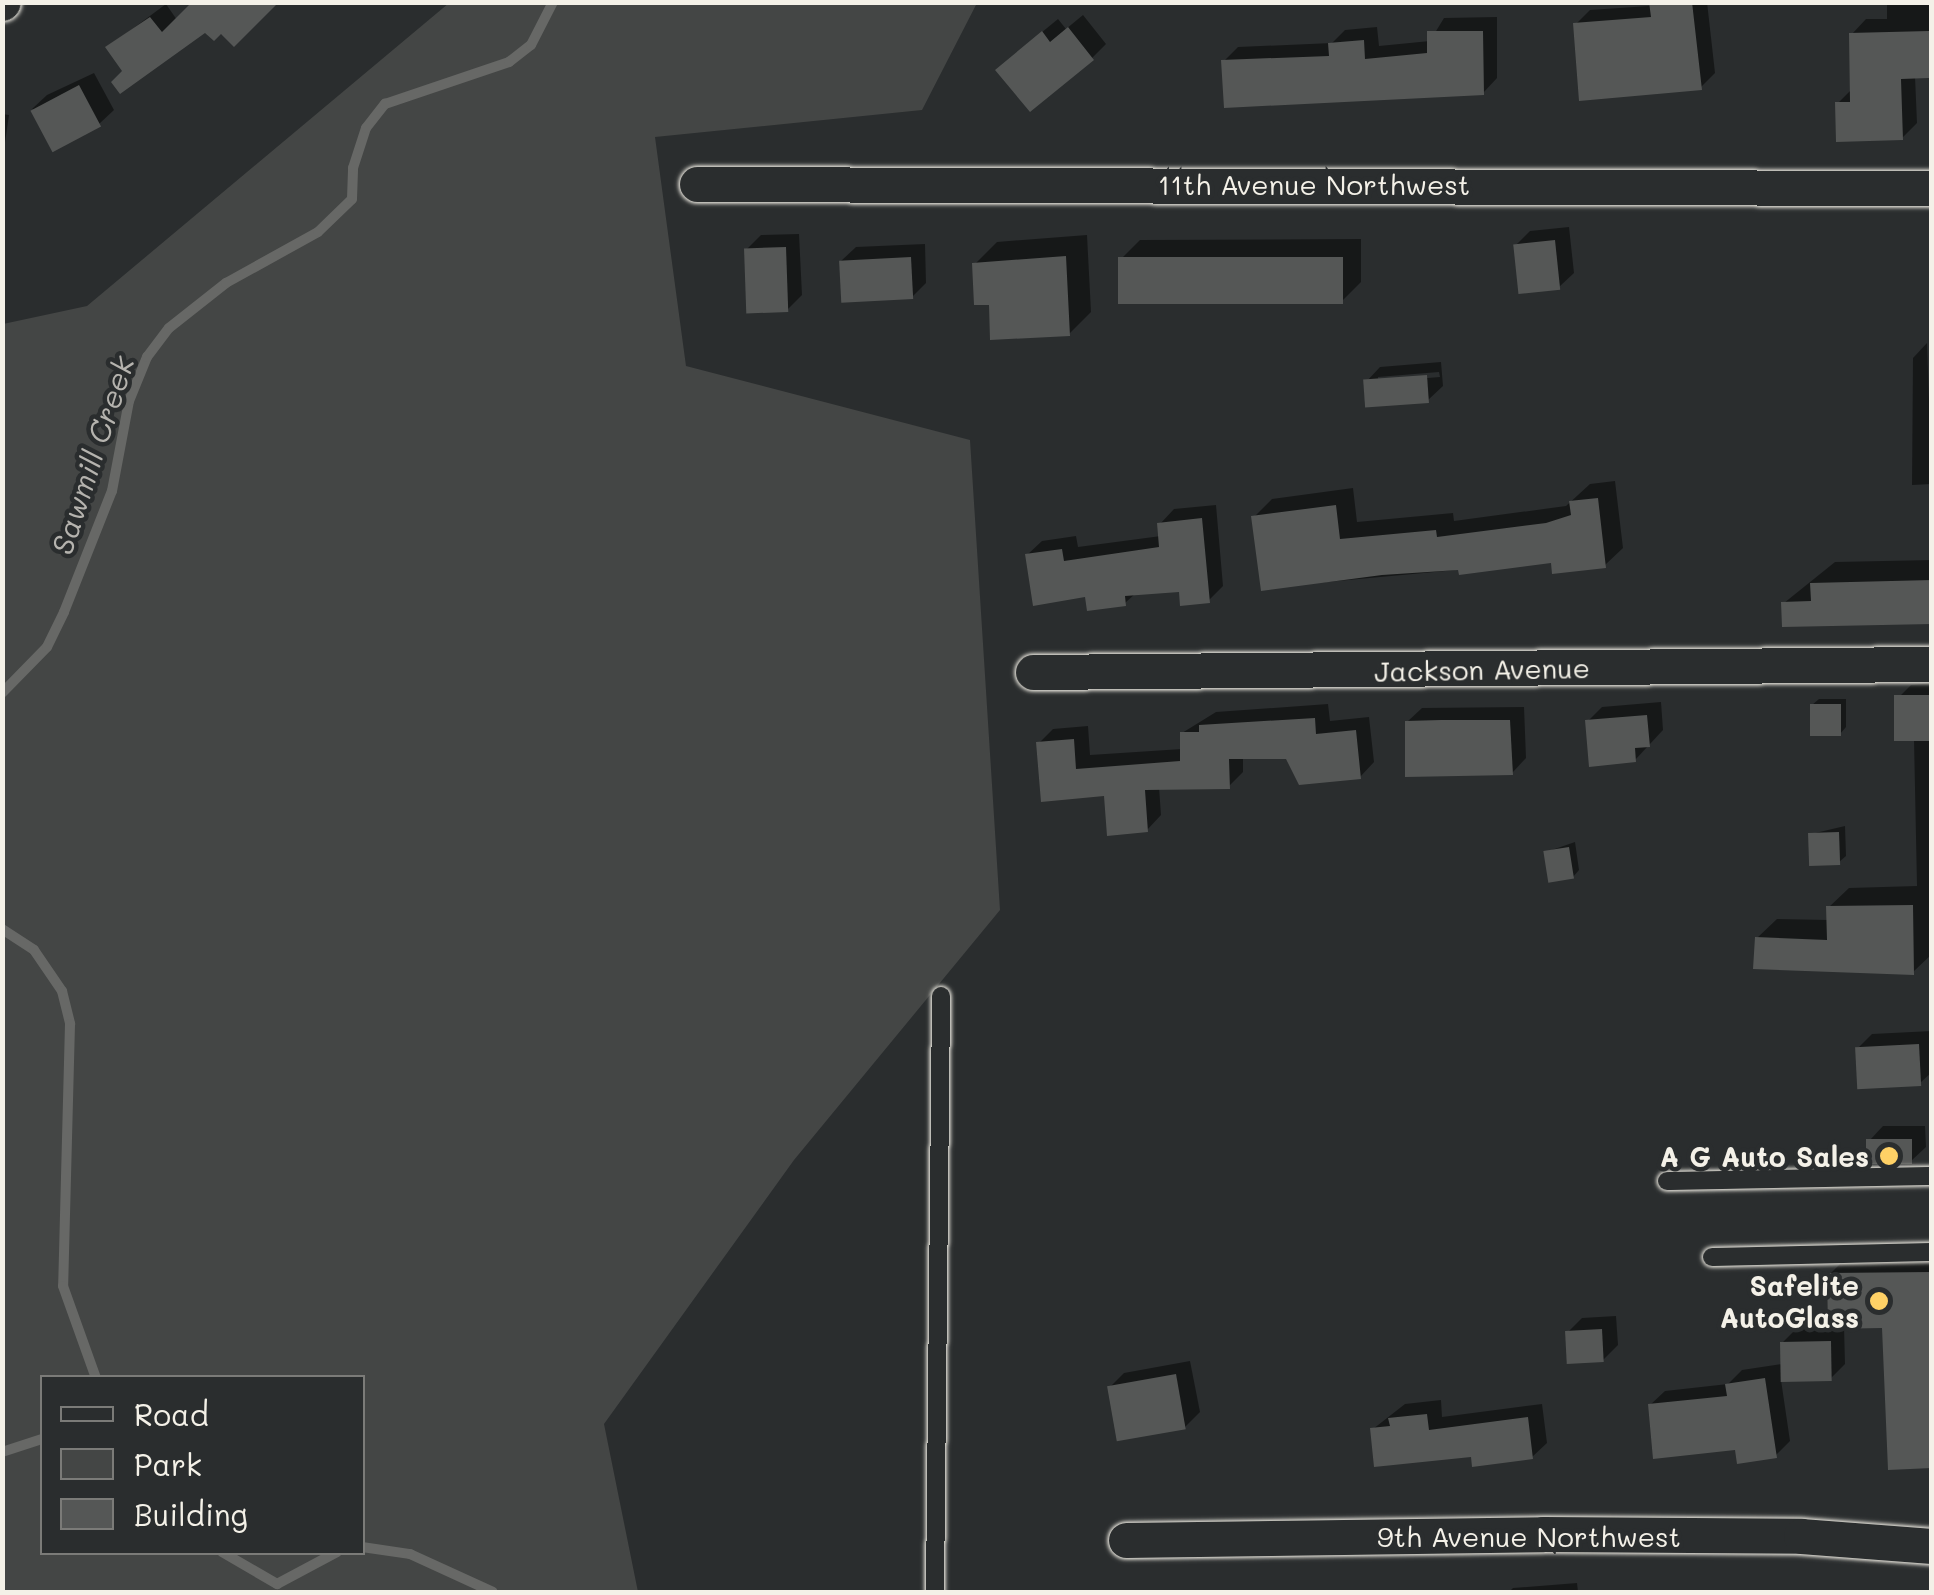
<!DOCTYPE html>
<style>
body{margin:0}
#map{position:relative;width:1934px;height:1595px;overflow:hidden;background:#2a2d2e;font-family:Mali,sans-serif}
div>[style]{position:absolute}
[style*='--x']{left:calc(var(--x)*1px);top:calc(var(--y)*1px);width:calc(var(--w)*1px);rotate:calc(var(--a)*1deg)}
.green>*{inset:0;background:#444645}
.shadow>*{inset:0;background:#0007}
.stream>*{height:10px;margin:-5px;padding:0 5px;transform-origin:5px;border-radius:5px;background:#676866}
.building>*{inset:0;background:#555756;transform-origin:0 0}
.roads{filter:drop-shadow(0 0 2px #f4f1e8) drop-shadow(0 0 2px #f4f1e8)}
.service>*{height:18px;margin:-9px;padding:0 9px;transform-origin:9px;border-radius:9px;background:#2a2d2e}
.minor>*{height:35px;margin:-17.5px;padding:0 17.5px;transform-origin:17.5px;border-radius:17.5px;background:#2a2d2e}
.dots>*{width:28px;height:28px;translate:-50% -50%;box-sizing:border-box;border:5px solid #2a2d2e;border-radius:50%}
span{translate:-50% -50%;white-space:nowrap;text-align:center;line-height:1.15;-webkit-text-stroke:9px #2a2d2e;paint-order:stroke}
.street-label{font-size:28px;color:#f4f1e8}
.poi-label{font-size:28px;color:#f4f1e8;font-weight:700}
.right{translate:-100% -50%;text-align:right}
.water-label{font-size:30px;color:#b5b3ae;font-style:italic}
.frame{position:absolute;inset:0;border:5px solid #f4f1e8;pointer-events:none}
.legend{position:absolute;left:40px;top:1375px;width:325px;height:180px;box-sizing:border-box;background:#2a2d2e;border:2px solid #7b7b78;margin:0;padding:12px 18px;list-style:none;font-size:30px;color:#f4f1e8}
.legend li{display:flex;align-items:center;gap:20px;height:50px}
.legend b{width:50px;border:2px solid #7b7b78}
</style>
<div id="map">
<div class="green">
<i style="clip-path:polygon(evenodd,449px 3px,977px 3px,922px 110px,655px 137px,686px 366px,970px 440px,1000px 910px,794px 1160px,604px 1424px,638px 1592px,3px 1592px,3px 324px,87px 306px,449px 3px,42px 1378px,362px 1378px,362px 1552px,42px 1552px,42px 1378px)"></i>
</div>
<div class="shadow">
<i style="clip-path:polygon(1707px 2px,1715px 73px,1701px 87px,1576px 24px,1590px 10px)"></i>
<i style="clip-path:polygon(1887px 2px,1932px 2px,1932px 73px,1915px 76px,1917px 123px,1902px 138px,1838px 103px,1853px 88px,1852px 34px,1866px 19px,1887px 19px)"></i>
<i style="clip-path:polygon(166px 4px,177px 20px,221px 31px,206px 30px,126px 71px,108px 47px)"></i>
<i style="clip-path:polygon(1083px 15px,1106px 44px,1092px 58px,1013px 56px,1058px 19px,1066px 29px)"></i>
<i style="clip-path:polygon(1497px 17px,1497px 78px,1483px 93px,1224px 61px,1238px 47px,1332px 43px,1345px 30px,1377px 27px,1379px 46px,1430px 41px,1444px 18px)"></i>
<i style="clip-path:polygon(94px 73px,114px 110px,99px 124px,32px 109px,47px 95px)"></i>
<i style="clip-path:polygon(2px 114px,9px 115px,2px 163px)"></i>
<i style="clip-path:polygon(1569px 227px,1574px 273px,1559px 287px,1516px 245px,1530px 231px)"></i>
<i style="clip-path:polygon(799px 234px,802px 295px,787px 310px,747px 249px,761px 235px)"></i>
<i style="clip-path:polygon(1087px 235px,1091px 312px,1069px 334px,991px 302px,975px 264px,997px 242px)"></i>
<i style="clip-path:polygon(1361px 239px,1361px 282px,1342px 301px,1121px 259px,1140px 240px)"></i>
<i style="clip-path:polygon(925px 244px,926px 283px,912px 297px,841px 261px,856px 247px)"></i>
<i style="clip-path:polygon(1927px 343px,1932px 484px,1912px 485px,1913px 358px)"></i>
<i style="clip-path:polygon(evenodd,1441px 362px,1443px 386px,1428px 400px,1366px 382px,1380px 367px,1441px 362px,1439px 372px,1440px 377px,1378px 382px,1378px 377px,1439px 372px)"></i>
<i style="clip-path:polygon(1615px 481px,1623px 548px,1605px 565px,1553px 561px,1263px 588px,1254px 517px,1272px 499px,1353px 488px,1357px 522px,1453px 513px,1454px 521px,1566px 506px,1590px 484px)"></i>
<i style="clip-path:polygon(1216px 505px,1223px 586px,1209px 600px,1181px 589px,1136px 593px,1125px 603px,1087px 594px,1027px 555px,1042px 541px,1076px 536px,1078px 547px,1161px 536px,1160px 524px,1174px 509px)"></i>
<i style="clip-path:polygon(1932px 560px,1932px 621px,1784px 603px,1835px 562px)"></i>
<i style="clip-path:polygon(1932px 683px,1932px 954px,1913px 972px,1757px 938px,1777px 919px,1829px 920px,1829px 907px,1849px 888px,1917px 886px,1914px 740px,1897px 699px,1911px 685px)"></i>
<i style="clip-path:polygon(1819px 699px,1846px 699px,1846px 727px,1840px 734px,1812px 705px)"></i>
<i style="clip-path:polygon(1661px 702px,1663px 730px,1635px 760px,1588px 721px,1602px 707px)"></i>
<i style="clip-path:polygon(1328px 704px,1330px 721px,1369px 717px,1374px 762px,1360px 777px,1288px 757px,1243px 756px,1243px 772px,1229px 786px,1159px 787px,1161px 815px,1147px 830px,1039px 743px,1053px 729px,1088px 726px,1090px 755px,1182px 749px,1182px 733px,1216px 712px)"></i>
<i style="clip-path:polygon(1524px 707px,1526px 758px,1512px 773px,1407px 722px,1422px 708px)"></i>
<i style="clip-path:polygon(1845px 826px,1846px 856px,1839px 862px,1811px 834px)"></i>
<i style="clip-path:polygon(1575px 842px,1579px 870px,1573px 877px,1546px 852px)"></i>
<i style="clip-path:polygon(1932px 1031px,1932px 1072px,1920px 1083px,1858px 1048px,1872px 1034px)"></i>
<i style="clip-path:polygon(1883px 1126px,1925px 1126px,1926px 1147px,1911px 1161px,1869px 1141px)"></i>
<i style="clip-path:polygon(1932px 1251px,1932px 1466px,1885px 1326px,1844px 1326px,1845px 1364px,1830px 1379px,1781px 1380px,1790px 1441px,1776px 1455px,1737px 1447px,1650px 1405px,1665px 1391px,1728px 1384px,1742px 1370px,1782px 1364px,1782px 1343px,1797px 1328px,1830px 1327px,1830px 1274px,1852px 1252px)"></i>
<i style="clip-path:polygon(1616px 1316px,1618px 1345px,1603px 1360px,1567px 1333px,1582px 1318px)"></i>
<i style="clip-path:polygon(1190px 1361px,1200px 1412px,1185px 1427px,1109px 1388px,1124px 1373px)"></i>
<i style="clip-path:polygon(1441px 1400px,1442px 1417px,1542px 1404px,1547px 1443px,1532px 1457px,1473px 1454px,1373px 1429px,1405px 1404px)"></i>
<i style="clip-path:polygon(1577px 1583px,1578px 1592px,1509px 1592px,1513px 1588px)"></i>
</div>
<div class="stream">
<i style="--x:2;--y:693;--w:64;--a:-45.6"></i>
<i style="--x:47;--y:647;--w:39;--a:-64"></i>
<i style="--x:64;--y:612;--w:130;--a:-68.4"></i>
<i style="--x:112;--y:491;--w:92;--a:-79.3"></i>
<i style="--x:129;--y:401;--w:48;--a:-67.8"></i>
<i style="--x:147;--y:357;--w:36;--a:-53"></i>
<i style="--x:169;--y:328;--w:73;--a:-38.3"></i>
<i style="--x:226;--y:283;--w:105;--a:-29"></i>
<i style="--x:318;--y:232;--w:47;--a:-44.1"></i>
<i style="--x:352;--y:199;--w:31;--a:-88"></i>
<i style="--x:353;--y:168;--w:42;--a:-72"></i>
<i style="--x:366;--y:128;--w:31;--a:-52"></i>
<i style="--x:385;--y:104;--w:131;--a:-18.7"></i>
<i style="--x:509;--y:62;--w:28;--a:-38"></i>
<i style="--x:531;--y:45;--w:48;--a:-62.9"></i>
<i style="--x:2;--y:929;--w:38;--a:33"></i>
<i style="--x:34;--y:950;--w:50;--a:55.7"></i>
<i style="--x:62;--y:991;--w:34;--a:76"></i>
<i style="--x:70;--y:1024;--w:262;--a:91.5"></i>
<i style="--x:63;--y:1286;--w:98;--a:70.3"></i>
<i style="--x:2;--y:1452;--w:42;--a:-18"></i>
<i style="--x:362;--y:1547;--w:49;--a:8.3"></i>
<i style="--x:410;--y:1554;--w:91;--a:24.6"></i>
<i style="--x:222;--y:1552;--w:64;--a:30.2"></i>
<i style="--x:277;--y:1584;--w:68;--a:-28.1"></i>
</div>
<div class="building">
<i style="clip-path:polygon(192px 2px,279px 2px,234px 47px,221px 34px,214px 41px,205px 33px,120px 94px,111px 82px,122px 71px,105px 47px,150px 17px,162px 32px)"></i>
<i style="clip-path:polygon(1649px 2px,1692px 2px,1702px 90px,1579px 101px,1573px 23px,1651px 17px)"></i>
<i style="clip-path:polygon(1068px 27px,1094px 60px,1030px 112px,995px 70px,1042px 31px,1050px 42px)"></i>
<i style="clip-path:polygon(1427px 31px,1483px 31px,1484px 95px,1224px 108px,1221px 60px,1329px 56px,1328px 43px,1364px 40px,1365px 59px,1427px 53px)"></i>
<i style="clip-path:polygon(1929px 31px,1929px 78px,1901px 79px,1903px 140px,1836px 142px,1835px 102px,1850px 102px,1849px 33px)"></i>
<i style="left:79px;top:85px;width:47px;height:55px;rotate:62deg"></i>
<i style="left:1555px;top:240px;width:50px;height:42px;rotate:84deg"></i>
<i style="left:786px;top:247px;width:65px;height:42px;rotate:88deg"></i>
<i style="clip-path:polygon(1066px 256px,1070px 336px,990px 340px,989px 305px,974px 305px,972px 263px)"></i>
<i style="left:911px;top:257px;width:42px;height:72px;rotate:87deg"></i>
<i style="left:1343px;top:257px;width:47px;height:225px;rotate:90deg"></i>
<i style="left:1427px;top:375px;width:28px;height:64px;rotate:86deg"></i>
<i style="clip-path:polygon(1598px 498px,1606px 568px,1552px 574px,1551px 563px,1459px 575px,1458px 570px,1382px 575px,1261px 591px,1251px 516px,1336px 505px,1340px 539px,1436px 530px,1437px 537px,1546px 523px,1571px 515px,1569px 501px)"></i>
<i style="clip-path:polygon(1202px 518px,1210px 603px,1180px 606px,1179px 592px,1125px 596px,1126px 606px,1087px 611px,1085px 597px,1033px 606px,1025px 554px,1062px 549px,1064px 561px,1159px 547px,1157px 523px)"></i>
<i style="clip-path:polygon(1932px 580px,1932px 624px,1782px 627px,1781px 602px,1811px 601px,1810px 583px)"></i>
<i style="left:1932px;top:695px;width:46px;height:38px;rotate:90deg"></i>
<i style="left:1810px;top:704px;width:31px;height:32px"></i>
<i style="clip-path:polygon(1647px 715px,1650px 747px,1635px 748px,1636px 762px,1589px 767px,1585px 720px)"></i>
<i style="clip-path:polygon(1315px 718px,1316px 734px,1356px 730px,1361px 779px,1299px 785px,1286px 759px,1229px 759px,1230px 789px,1145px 790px,1148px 832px,1107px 836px,1104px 796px,1041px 802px,1036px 742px,1074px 739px,1076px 769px,1180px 761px,1180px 732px,1199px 732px,1199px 725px)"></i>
<i style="clip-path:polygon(1441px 720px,1510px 720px,1513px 775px,1405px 777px,1405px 721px)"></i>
<i style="left:1839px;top:832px;width:33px;height:31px;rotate:88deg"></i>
<i style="left:1569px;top:847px;width:32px;height:26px;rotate:81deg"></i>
<i style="clip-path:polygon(1913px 905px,1914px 975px,1753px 969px,1755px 937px,1827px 940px,1826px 906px)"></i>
<i style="left:1919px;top:1044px;width:42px;height:64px;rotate:87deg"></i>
<i style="left:1912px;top:1139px;width:25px;height:46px;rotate:90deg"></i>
<i style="clip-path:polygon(1932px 1272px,1932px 1468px,1888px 1470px,1882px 1328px,1828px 1329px,1827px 1273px)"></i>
<i style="left:1602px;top:1329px;width:33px;height:37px;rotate:87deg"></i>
<i style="left:1831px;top:1341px;width:40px;height:51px;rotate:89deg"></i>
<i style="left:1176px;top:1374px;width:56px;height:70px;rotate:80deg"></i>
<i style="clip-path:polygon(1765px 1378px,1777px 1458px,1737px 1464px,1735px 1450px,1653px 1459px,1648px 1404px,1727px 1396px,1725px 1384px)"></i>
<i style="clip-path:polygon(1427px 1414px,1429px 1430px,1528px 1417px,1533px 1459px,1472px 1467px,1471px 1457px,1374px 1467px,1370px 1428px,1390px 1426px,1388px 1418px)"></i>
</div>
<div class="roads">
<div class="service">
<i style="--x:1667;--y:1181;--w:265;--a:-1.1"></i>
<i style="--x:1712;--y:1257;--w:220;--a:-1.3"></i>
<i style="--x:935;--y:1592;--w:596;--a:-89.42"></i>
</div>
<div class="minor">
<i style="--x:2;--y:3;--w:1;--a:-45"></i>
<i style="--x:697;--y:184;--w:1235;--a:0.19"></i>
<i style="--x:1033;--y:672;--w:899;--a:-0.51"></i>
<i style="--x:1126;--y:1540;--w:417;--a:-0.8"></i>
<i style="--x:1543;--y:1534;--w:258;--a:0.4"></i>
<i style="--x:1801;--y:1536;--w:131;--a:4.4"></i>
</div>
</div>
<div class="dots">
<i style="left:1889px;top:1156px;background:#ffd166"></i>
<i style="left:1879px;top:1301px;background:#ffd166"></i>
</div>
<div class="street-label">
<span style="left:1314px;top:184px">11th Avenue Northwest</span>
<span style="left:1482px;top:669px;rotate:-1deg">Jackson Avenue</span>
<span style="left:1529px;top:1536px">9th Avenue Northwest</span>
</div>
<div class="poi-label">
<span class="right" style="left:1869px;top:1156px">A G Auto Sales</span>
<span class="right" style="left:1859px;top:1301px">Safelite<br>AutoGlass</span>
</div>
<div class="water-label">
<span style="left:92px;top:455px;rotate:-72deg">Sawmill Creek</span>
</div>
<div class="frame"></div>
<ul class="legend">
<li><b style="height:12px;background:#2a2d2e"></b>Road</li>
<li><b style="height:28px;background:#444645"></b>Park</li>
<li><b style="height:28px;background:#555756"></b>Building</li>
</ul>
</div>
